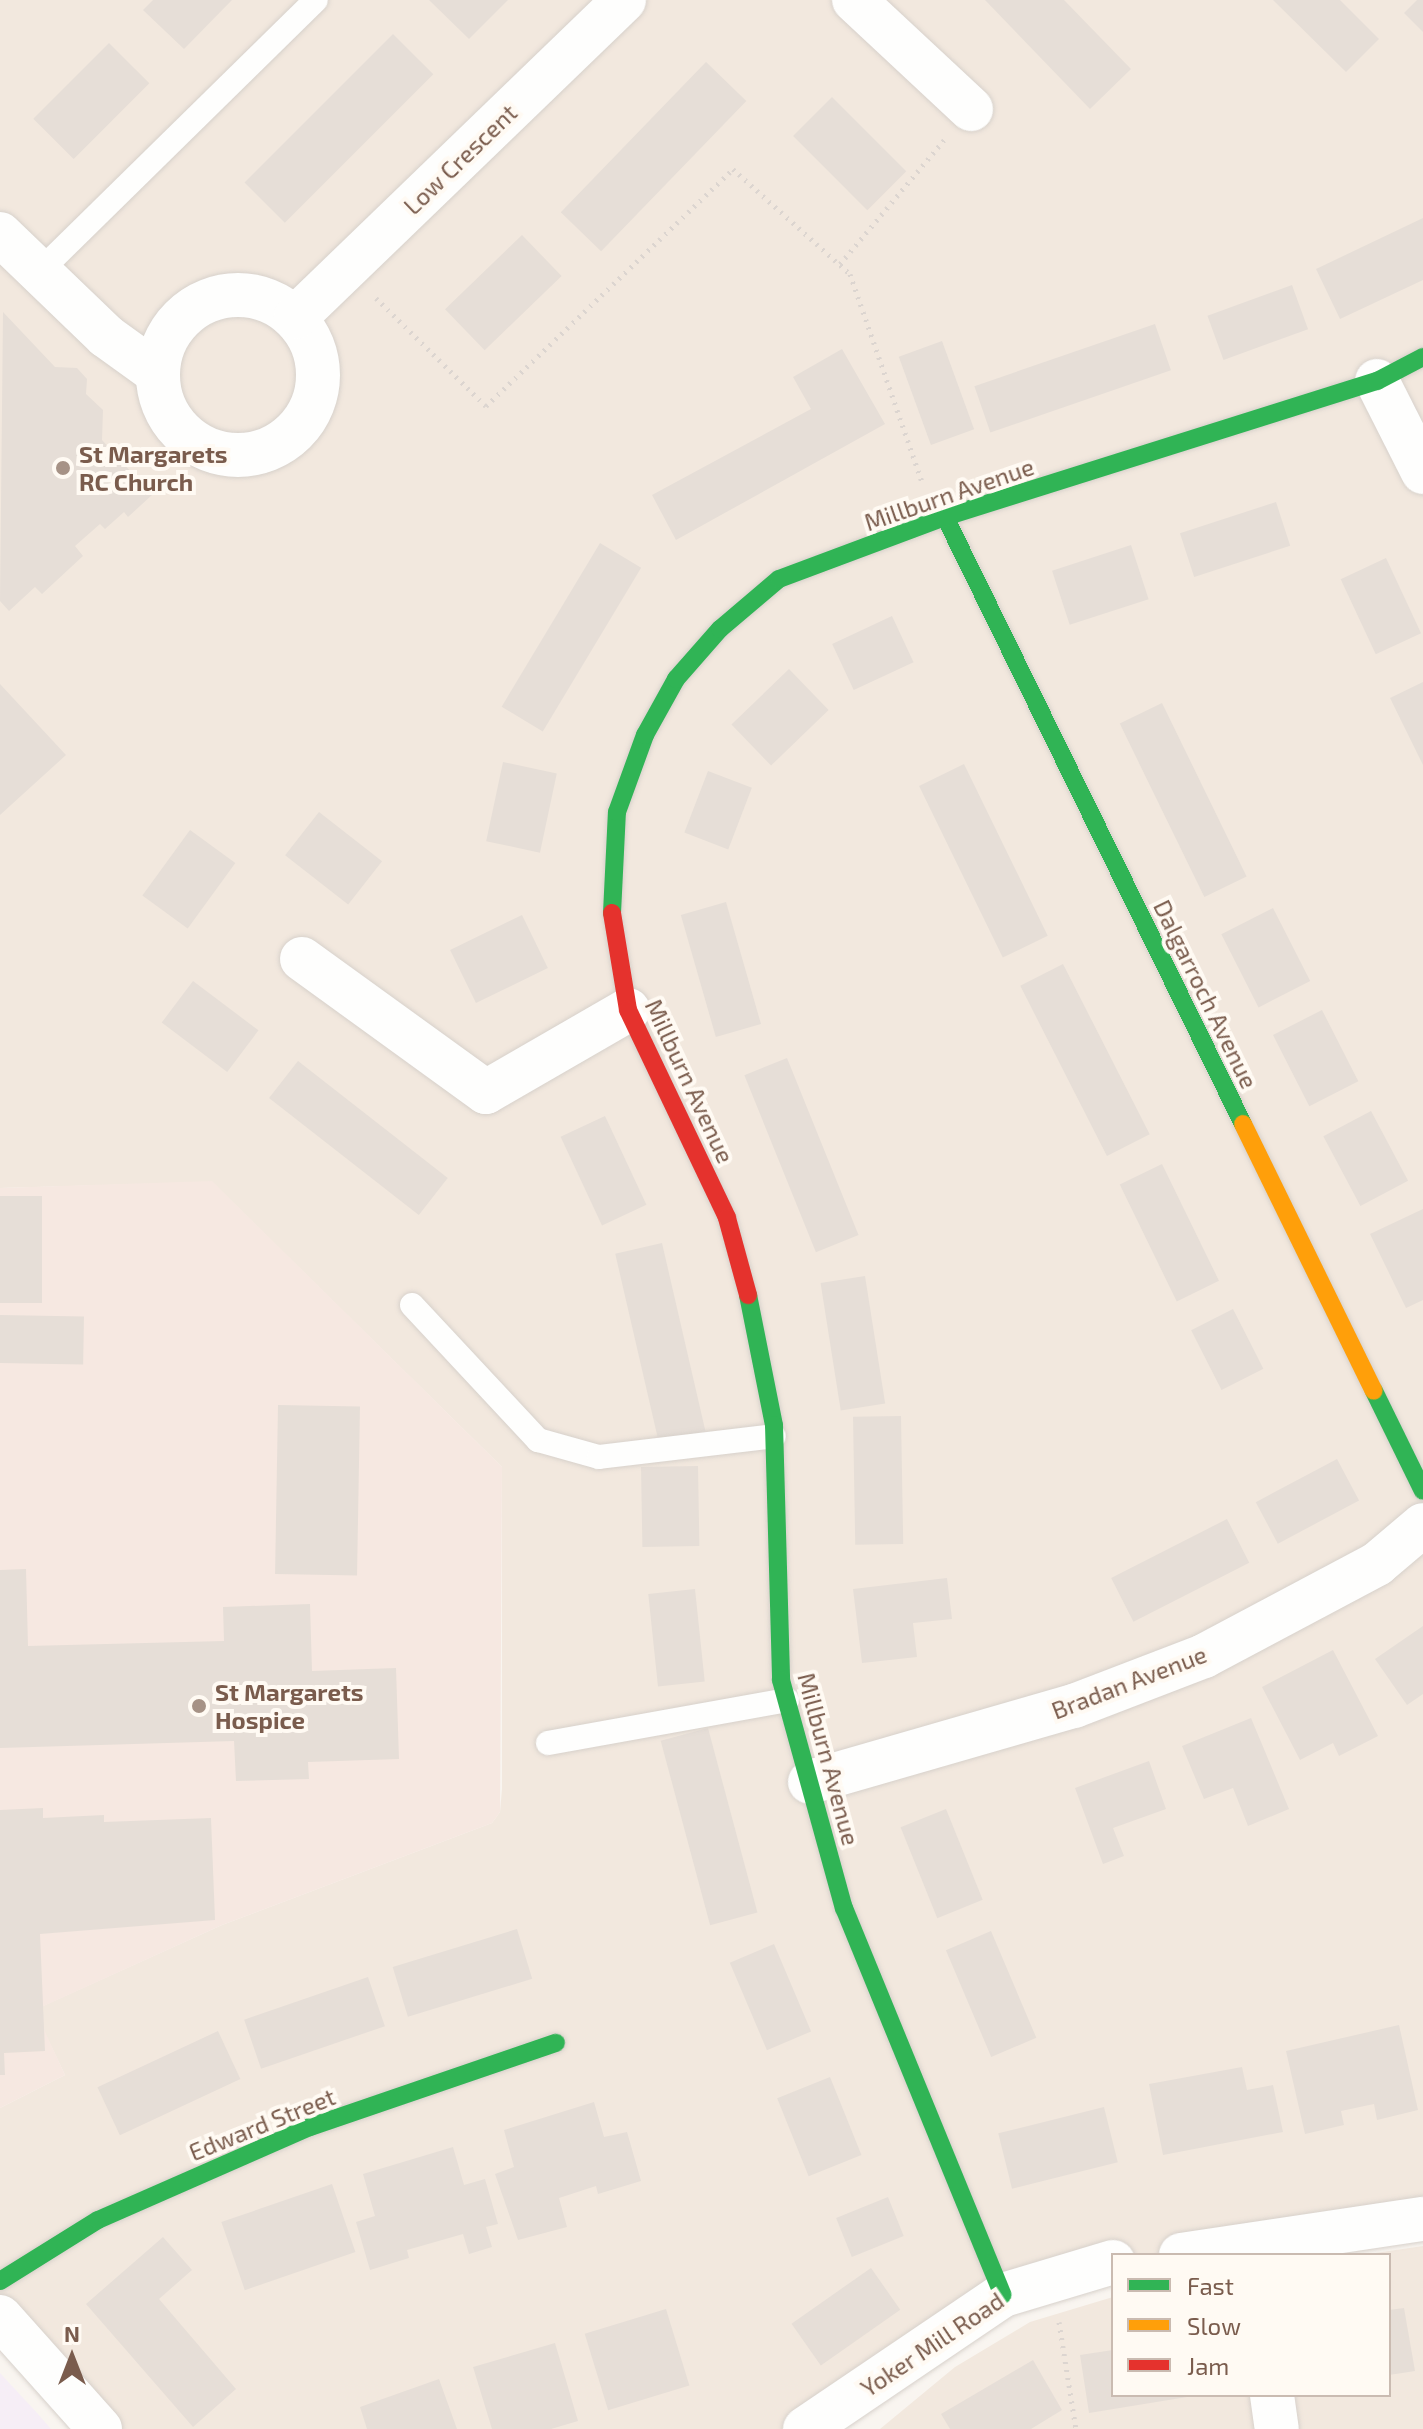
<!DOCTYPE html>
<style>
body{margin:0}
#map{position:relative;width:1423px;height:2429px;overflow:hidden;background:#f9f5f0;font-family:"Exo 2",sans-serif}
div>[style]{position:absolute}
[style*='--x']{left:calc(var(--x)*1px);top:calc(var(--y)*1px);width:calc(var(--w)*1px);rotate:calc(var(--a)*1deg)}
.residential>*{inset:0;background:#f2e8de}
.commercial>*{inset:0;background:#f6e8e1}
.education>*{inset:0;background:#f6eef6}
.building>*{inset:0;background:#e6ded7;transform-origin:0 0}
.path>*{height:5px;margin-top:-2.5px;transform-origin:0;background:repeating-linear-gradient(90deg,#dcd5d0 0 2px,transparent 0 8px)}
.roads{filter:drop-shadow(0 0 2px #d7d1cb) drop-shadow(0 0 2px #d7d1cb)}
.lane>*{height:24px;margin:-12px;padding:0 12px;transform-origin:12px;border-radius:12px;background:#fefefd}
.street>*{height:44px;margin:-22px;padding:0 22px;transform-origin:22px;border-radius:22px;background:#fefefd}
.street>.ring{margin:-22px;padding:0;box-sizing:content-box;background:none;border:44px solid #fefefd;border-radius:50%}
.fast>*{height:18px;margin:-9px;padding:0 9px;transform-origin:9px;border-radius:9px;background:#30b455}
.slow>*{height:18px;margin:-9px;padding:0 9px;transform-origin:9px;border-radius:9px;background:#ff9f0a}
.jam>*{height:18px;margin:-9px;padding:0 9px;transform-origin:9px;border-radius:9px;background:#e5322d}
.dots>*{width:22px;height:22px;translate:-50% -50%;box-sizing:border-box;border:4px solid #fffaf3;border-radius:50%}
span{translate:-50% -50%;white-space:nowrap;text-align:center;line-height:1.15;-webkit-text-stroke:8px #fffaf3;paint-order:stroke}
.street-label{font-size:24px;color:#7a5c4d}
.poi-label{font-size:24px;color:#7a5c4d;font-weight:700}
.left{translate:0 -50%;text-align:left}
.legend{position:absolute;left:1111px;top:2253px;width:280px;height:144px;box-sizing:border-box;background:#fffaf3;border:2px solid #cabbb1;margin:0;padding:10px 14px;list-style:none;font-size:24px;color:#7a5c4d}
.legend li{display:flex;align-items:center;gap:16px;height:40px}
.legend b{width:40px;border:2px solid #cabbb1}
.north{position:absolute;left:32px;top:2317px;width:80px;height:80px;-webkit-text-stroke:6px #fffaf3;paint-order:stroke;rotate:0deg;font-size:22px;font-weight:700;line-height:32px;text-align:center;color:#7a5c4d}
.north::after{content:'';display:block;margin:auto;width:28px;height:36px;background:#7a5c4d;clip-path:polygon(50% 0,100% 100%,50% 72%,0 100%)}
</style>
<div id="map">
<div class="residential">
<i style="clip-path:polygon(0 0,1423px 0,1423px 2219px,1181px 2255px,1113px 2255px,1058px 2274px,805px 2429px,100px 2429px,0 2317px,0 2108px,65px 2075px,34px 2010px,222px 1925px,492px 1823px,500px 1812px,502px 1789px,502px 1467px,212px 1182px,0 1188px)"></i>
<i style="clip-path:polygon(1423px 2246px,1423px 2429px,880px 2429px,955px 2367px,1030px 2322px,1113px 2297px,1113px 2395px,1389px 2395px,1389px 2255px,1362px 2255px)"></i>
</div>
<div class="commercial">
<i style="clip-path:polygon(212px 1181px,502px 1467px,500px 1812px,492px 1823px,222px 1925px,35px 2010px,65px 2075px,0 2108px,0 1188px)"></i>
</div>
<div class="education">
<i style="clip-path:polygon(0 2373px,38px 2414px,51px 2429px,0 2429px)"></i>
</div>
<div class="building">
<i style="clip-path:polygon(153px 0,232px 0,184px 49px,143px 10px)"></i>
<i style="clip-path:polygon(429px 0,508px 0,469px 39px)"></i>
<i style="clip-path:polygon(985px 0,1064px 0,1131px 69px,1090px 109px)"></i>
<i style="clip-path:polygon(1273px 0,1340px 0,1379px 39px,1346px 72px)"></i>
<i style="clip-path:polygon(1417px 0,1423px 0,1423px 32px,1404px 13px)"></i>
<i style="left:393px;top:34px;width:57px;height:210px;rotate:45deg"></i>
<i style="left:109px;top:43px;width:57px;height:107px;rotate:45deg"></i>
<i style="left:706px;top:62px;width:56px;height:209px;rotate:44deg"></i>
<i style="left:832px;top:97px;width:105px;height:55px;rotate:45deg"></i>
<i style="clip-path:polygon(1423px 218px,1423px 280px,1340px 319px,1316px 269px)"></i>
<i style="left:522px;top:235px;width:57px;height:107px;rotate:46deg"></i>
<i style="left:1292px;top:285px;width:47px;height:90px;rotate:70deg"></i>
<i style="clip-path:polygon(3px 312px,55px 367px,77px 368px,87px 379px,86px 394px,103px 410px,102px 440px,152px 495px,128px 517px,124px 512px,105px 529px,100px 524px,75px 546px,83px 556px,42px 594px,35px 587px,9px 611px,0 601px)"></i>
<i style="left:1155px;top:324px;width:49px;height:191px;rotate:71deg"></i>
<i style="left:942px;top:341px;width:94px;height:46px;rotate:70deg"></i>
<i style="clip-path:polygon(842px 349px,885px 424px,676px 540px,652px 495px,811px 409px,793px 377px)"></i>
<i style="left:1276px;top:502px;width:46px;height:101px;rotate:72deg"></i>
<i style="left:600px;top:543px;width:48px;height:191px;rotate:31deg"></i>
<i style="left:1131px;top:545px;width:57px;height:83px;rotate:72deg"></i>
<i style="left:1386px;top:558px;width:83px;height:50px;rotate:65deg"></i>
<i style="left:892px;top:616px;width:51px;height:66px;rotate:65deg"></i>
<i style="left:789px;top:669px;width:57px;height:80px;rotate:46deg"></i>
<i style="clip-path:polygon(1423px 682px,1423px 765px,1390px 698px)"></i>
<i style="clip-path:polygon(0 684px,66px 755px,0 815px)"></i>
<i style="left:1162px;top:703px;width:193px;height:47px;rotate:64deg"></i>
<i style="left:503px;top:762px;width:55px;height:81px;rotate:12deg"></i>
<i style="left:964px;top:764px;width:191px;height:50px;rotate:64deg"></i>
<i style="left:708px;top:771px;width:47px;height:66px;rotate:21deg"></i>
<i style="left:319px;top:812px;width:80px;height:55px;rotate:38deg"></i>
<i style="left:190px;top:830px;width:56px;height:81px;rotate:36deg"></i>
<i style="left:726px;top:902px;width:127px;height:47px;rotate:74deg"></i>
<i style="left:1273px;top:908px;width:82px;height:58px;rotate:63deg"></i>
<i style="left:522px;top:915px;width:59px;height:80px;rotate:64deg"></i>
<i style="left:1063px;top:964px;width:191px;height:48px;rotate:63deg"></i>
<i style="left:193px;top:981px;width:82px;height:52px;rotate:37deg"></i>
<i style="left:1322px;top:1010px;width:80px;height:55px;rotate:63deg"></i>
<i style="left:787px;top:1058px;width:191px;height:46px;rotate:68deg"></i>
<i style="left:298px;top:1061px;width:190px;height:47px;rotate:38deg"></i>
<i style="left:1371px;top:1111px;width:79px;height:54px;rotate:62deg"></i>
<i style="left:605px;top:1116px;width:98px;height:49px;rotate:65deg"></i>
<i style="left:1162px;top:1164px;width:130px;height:47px;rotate:64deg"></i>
<i style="left:0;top:1196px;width:42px;height:107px"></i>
<i style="clip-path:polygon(1423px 1209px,1423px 1300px,1406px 1308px,1370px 1234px)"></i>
<i style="left:662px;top:1243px;width:193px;height:48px;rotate:77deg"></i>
<i style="left:865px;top:1276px;width:129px;height:45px;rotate:81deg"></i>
<i style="left:1233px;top:1309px;width:67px;height:47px;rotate:63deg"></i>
<i style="left:0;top:1315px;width:84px;height:48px;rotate:1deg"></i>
<i style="left:278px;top:1405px;width:82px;height:169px;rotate:1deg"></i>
<i style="left:901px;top:1416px;width:128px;height:48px;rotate:89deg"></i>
<i style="left:1337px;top:1459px;width:47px;height:92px;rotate:62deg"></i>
<i style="left:698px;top:1466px;width:80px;height:57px;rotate:89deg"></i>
<i style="left:1227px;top:1519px;width:49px;height:130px;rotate:63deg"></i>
<i style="clip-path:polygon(26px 1569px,28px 1646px,224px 1641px,223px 1607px,310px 1604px,312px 1671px,396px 1668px,399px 1759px,308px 1762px,309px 1779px,236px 1781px,234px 1741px,0 1748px,0 1570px)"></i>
<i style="clip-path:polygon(947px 1578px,952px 1619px,913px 1623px,917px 1657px,862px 1663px,853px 1589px)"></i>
<i style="left:695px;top:1589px;width:93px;height:47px;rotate:84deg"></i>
<i style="clip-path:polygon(1423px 1626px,1423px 1694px,1407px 1705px,1375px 1659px)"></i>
<i style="clip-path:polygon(1333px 1650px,1378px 1736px,1339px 1756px,1333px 1743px,1300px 1760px,1262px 1687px)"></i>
<i style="clip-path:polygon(1251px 1718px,1289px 1809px,1248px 1826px,1233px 1788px,1204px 1799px,1182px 1746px)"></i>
<i style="left:708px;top:1728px;width:191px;height:49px;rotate:75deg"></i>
<i style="clip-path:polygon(1149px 1761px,1166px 1809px,1113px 1828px,1124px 1856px,1103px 1864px,1075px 1788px)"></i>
<i style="clip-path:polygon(43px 1808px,43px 1818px,104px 1815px,104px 1822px,211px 1818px,215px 1920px,40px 1934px,45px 2051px,4px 2053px,5px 2075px,0 2075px,0 1810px)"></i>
<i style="left:946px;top:1809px;width:98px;height:49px;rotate:68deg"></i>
<i style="left:517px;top:1929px;width:52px;height:130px;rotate:73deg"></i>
<i style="left:991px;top:1931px;width:116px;height:49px;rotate:67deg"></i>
<i style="left:774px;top:1944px;width:95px;height:48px;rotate:67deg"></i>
<i style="left:368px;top:1977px;width:52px;height:131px;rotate:71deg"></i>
<i style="clip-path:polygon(1399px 2025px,1418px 2110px,1377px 2120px,1374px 2104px,1341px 2111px,1344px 2125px,1305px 2134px,1286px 2051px)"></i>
<i style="left:218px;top:2031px;width:53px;height:133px;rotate:65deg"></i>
<i style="clip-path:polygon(1242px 2067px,1247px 2090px,1273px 2085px,1283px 2132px,1163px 2155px,1149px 2084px)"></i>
<i style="left:830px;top:2077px;width:84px;height:57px;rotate:68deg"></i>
<i style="clip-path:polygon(594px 2102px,604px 2137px,627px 2132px,641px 2181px,598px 2194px,596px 2186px,559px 2198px,567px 2227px,518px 2240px,495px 2174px,514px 2167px,504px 2130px)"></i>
<i style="left:1104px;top:2107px;width:57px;height:109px;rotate:76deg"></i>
<i style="clip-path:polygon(453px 2147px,464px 2185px,485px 2179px,498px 2224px,486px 2227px,492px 2247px,469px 2254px,463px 2234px,407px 2250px,409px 2258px,370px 2270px,356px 2222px,375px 2216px,363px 2174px)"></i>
<i style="left:332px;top:2184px;width:72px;height:117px;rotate:71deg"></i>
<i style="left:888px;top:2197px;width:42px;height:56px;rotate:68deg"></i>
<i style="clip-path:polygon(163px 2237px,192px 2270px,159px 2299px,236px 2389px,193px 2427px,86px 2304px)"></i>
<i style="left:871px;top:2268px;width:51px;height:97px;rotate:55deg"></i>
<i style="clip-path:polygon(1404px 2308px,1415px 2371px,1389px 2375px,1389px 2310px)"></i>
<i style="left:666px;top:2309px;width:80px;height:85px;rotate:73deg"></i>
<i style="clip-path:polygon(555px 2343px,578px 2421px,551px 2429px,492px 2429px,473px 2367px)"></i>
<i style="clip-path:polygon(1113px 2350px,1113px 2395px,1187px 2397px,1089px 2413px,1080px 2355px)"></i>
<i style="clip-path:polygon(1033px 2360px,1062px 2410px,1031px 2429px,950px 2429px,941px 2414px)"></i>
<i style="clip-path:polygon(439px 2379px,457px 2429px,367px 2429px,360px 2407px)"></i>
</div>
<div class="path">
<i style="--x:840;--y:264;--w:162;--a:-50"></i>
<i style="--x:376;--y:298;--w:154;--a:44.5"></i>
<i style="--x:486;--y:406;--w:342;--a:-43.8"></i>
<i style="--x:733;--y:169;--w:157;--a:41.9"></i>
<i style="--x:850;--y:274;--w:220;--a:70.9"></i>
<i style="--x:1059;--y:2322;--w:108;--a:81"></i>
</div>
<div class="roads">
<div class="lane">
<i style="--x:39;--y:272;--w:388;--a:-44.5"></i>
<i style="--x:412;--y:1305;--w:185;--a:47"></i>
<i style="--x:538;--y:1440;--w:63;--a:15.6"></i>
<i style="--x:599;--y:1457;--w:176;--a:-6.8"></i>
<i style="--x:548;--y:1743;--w:243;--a:-10.2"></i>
</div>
<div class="street">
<i style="--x:854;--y:0;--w:160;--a:43"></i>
<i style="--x:0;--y:234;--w:147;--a:43.9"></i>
<i style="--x:106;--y:336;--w:62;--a:35.8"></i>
<i class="ring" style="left:158px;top:295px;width:116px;height:116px"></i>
<i style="--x:296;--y:317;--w:456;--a:-44"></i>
<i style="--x:1377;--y:381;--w:102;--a:63.2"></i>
<i style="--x:302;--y:959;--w:227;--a:35.9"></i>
<i style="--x:486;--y:1092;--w:164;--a:-30"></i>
<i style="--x:810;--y:1782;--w:275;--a:-16.1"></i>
<i style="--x:1074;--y:1706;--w:139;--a:-21"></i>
<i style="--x:1204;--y:1656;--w:196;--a:-28"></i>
<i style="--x:1377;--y:1564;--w:60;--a:-40.3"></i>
<i style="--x:1181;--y:2255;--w:245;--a:-8.5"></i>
<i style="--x:0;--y:2317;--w:150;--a:48.2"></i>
<i style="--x:1272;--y:2395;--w:34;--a:82"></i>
<i style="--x:805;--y:2429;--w:239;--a:-34.1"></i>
<i style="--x:1003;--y:2295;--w:115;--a:-16.7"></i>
</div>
<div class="fast">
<i style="--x:945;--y:517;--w:676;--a:63.85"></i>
<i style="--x:612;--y:913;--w:101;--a:-87.2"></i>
<i style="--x:617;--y:812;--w:82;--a:-70"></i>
<i style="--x:645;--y:735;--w:64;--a:-61"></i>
<i style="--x:676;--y:679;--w:67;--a:-48.7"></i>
<i style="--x:720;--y:629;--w:77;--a:-40.3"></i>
<i style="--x:779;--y:579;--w:177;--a:-20.5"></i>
<i style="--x:945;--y:517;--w:453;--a:-17.5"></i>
<i style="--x:1377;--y:381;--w:52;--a:-27.6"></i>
<i style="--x:748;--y:1295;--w:133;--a:78.7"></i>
<i style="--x:774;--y:1425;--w:255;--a:88.4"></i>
<i style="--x:781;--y:1680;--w:237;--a:74.6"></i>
<i style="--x:844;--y:1908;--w:418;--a:67.7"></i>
<i style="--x:1374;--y:1391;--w:111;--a:63.9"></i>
<i style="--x:0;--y:2281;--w:115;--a:-31.9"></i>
<i style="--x:98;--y:2220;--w:232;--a:-23.7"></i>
<i style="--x:310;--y:2127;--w:260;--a:-18.9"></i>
</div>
<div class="slow">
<i style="--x:1243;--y:1124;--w:297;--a:63.9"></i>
</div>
<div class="jam">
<i style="--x:612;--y:913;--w:98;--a:80.6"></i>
<i style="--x:628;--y:1010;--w:230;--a:64.5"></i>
<i style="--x:727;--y:1218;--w:80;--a:74.7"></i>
</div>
</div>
<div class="dots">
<i style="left:63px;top:468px;background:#a69286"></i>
<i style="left:199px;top:1706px;background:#a69286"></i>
</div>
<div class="street-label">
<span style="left:460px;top:159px;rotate:-44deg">Low Crescent</span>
<span style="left:949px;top:494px;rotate:-19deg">Millburn Avenue</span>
<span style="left:1206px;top:994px;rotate:64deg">Dalgarroch Avenue</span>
<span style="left:690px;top:1081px;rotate:65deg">Millburn Avenue</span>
<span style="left:1129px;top:1682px;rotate:-21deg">Bradan Avenue</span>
<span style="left:829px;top:1759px;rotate:75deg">Millburn Avenue</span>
<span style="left:262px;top:2124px;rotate:-22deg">Edward Street</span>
<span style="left:932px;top:2344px;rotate:-34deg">Yoker Mill Road</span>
</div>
<div class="poi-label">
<span class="left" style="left:79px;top:468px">St Margarets<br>RC Church</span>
<span class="left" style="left:215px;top:1706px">St Margarets<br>Hospice</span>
</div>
<ul class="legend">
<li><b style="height:10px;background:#30b455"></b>Fast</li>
<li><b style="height:10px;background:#ff9f0a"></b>Slow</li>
<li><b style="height:10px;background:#e5322d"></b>Jam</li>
</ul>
<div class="north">N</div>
</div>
